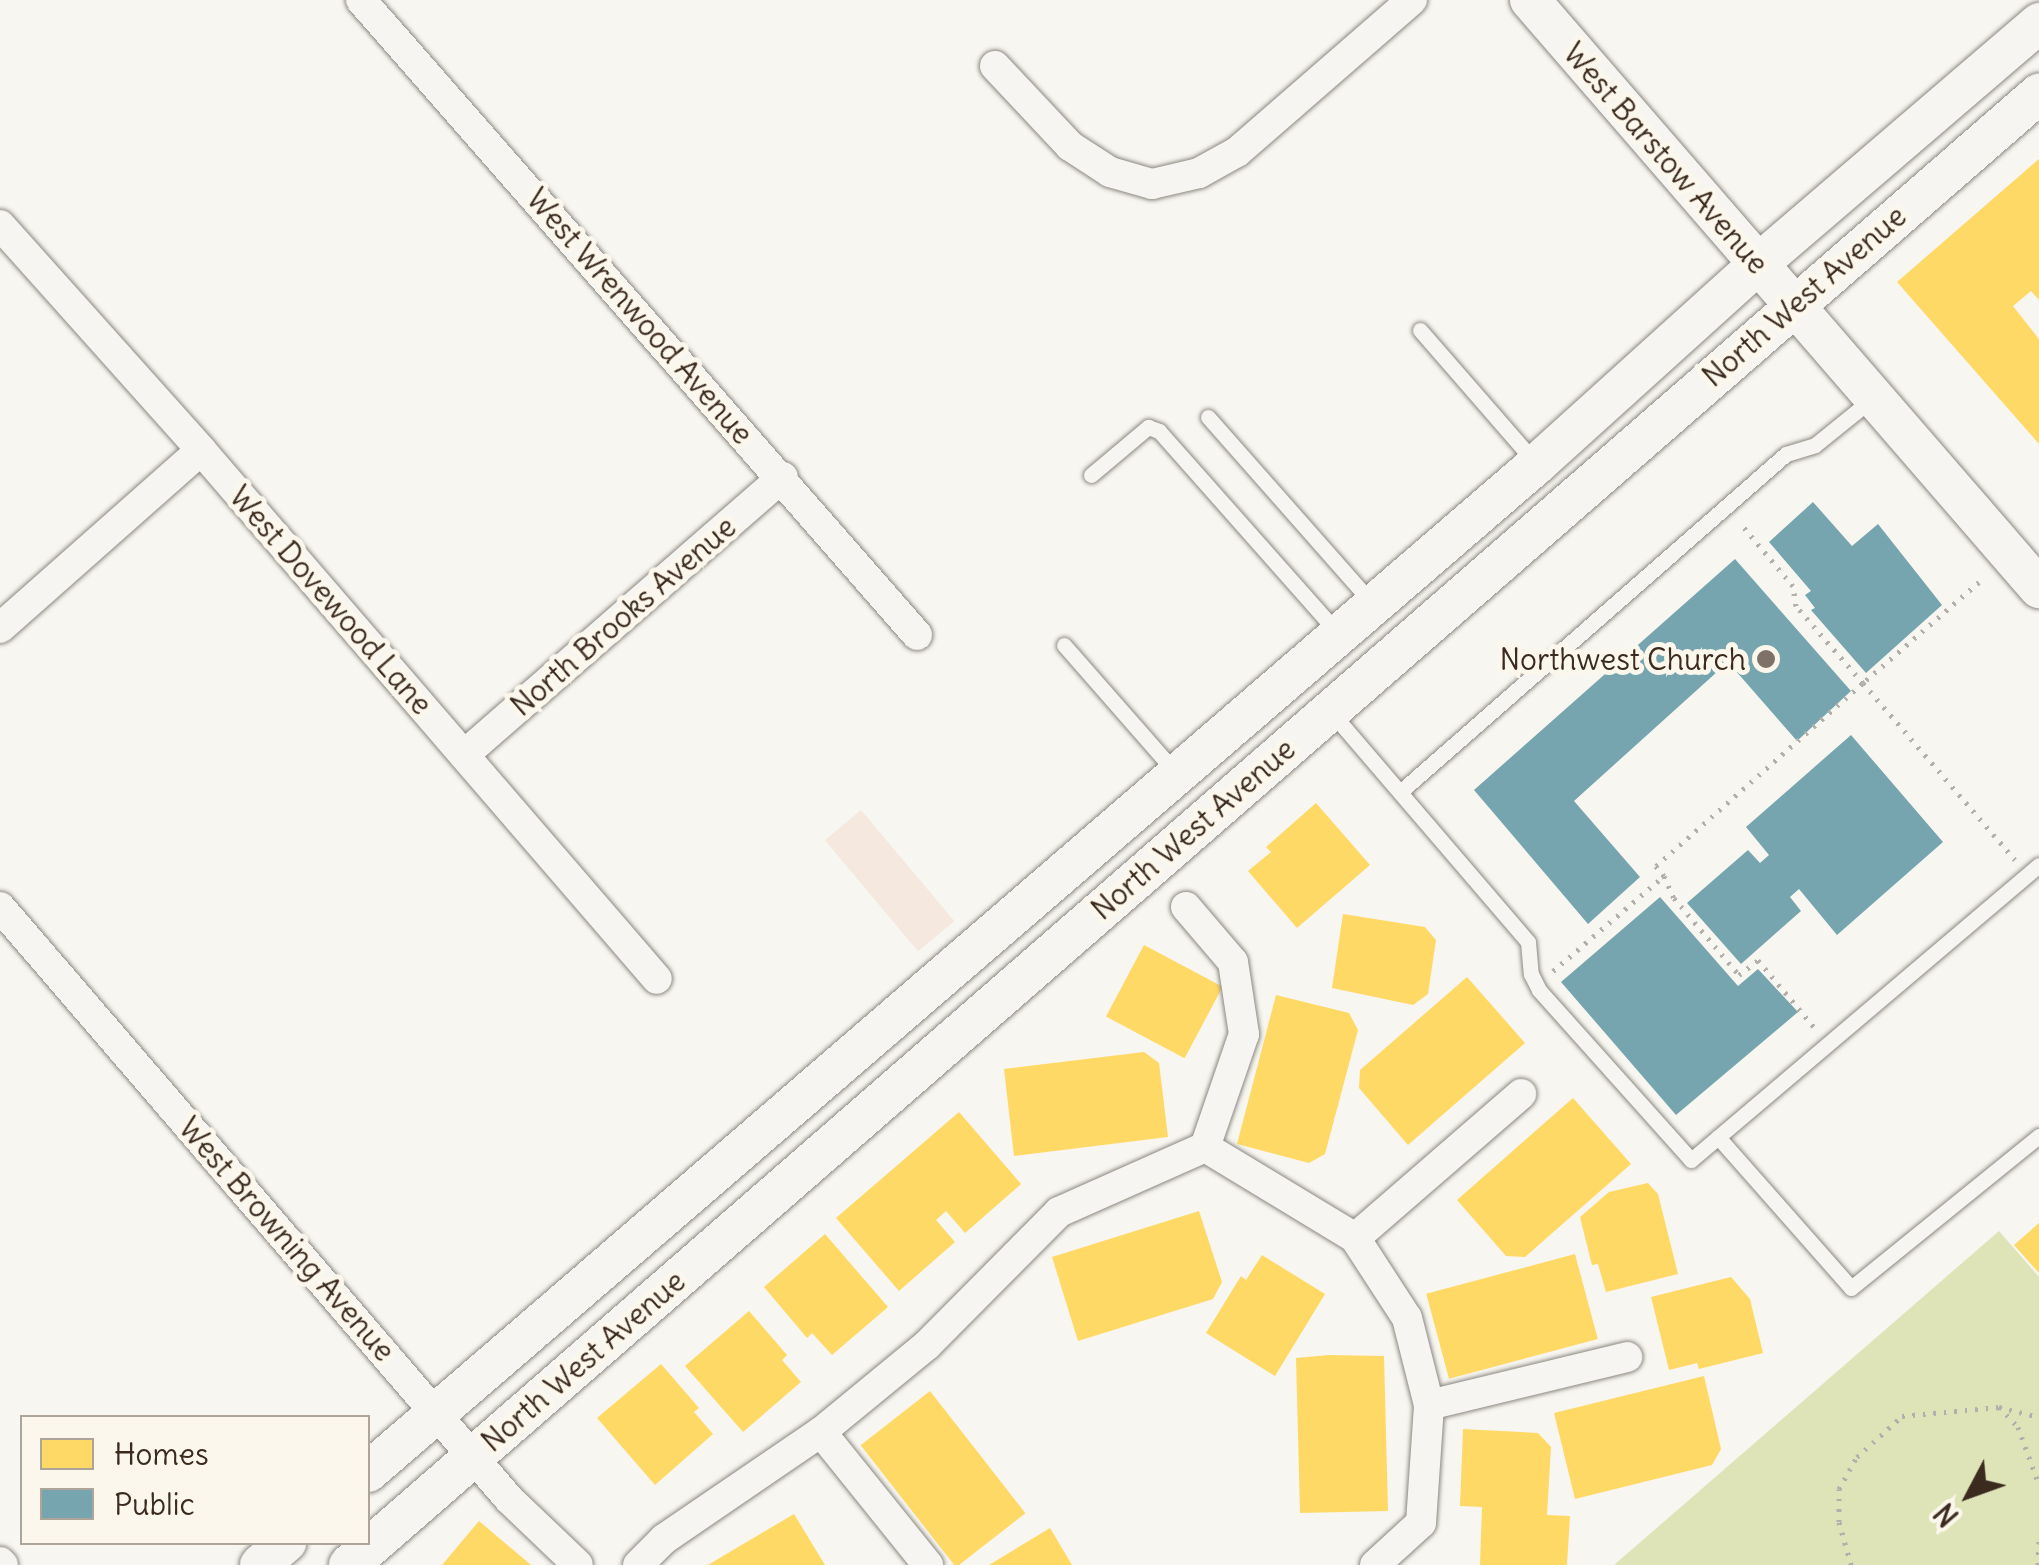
<!DOCTYPE html>
<style>
body{margin:0}
#map{position:relative;width:2039px;height:1565px;overflow:hidden;background:#f8f6f0;font-family:Delius,sans-serif}
div>[style]{position:absolute}
[style*='--x']{left:calc(var(--x)*1px);top:calc(var(--y)*1px);width:calc(var(--w)*1px);rotate:calc(var(--a)*1deg)}
.built>*{inset:0;background:#f4e8df;transform-origin:0 0}
.green>*{inset:0;background:#dee4b8}
.homes>*{inset:0;background:#ffd966;transform-origin:0 0}
.public>*{inset:0;background:#76a5af}
.path>*{height:5px;margin-top:-2.5px;transform-origin:0;background:repeating-linear-gradient(90deg,#b3b0ac 0 2.5px,transparent 0 10.5px)}
.roads{filter:drop-shadow(0 0 2px #8b8781) drop-shadow(0 0 2px #8b8781)}
.lane>*{height:15px;margin:-7.5px;padding:0 7.5px;transform-origin:7.5px;border-radius:7.5px;background:#f6f5f1}
.street>*{height:30px;margin:-15px;padding:0 15px;transform-origin:15px;border-radius:15px;background:#f6f5f1}
.secondary>*{height:40px;margin:-20px;padding:0 20px;transform-origin:20px;border-radius:20px;background:#f6f5f1}
.dots>*{width:28px;height:28px;translate:-50% -50%;box-sizing:border-box;border:5px solid #fbf7ec;border-radius:50%}
span{translate:-50% -50%;white-space:nowrap;text-align:center;line-height:1.15;-webkit-text-stroke:10px #fbf7ec;paint-order:stroke}
.street-label{font-size:30px;color:#3b2a1e}
.poi-label{font-size:30px;color:#3b2a1e}
.right{translate:-100% -50%;text-align:right}
.legend{position:absolute;left:20px;top:1415px;width:350px;height:130px;box-sizing:border-box;background:#fbf7ec;border:2px solid #aea59a;margin:0;padding:12px 18px;list-style:none;font-size:30px;color:#3b2a1e}
.legend li{display:flex;align-items:center;gap:20px;height:50px}
.legend b{width:50px;border:2px solid #aea59a}
.north{position:absolute;left:1919px;top:1445px;width:100px;height:100px;-webkit-text-stroke:8px #fbf7ec;paint-order:stroke;rotate:229deg;font-size:28px;font-weight:700;line-height:40px;text-align:center;color:#3b2a1e}
.north::after{content:'';display:block;margin:auto;width:35px;height:45px;background:#3b2a1e;clip-path:polygon(50% 0,100% 100%,50% 72%,0 100%)}
</style>
<div id="map">
<div class="built">
<i style="left:861px;top:810px;width:145px;height:47px;rotate:50deg"></i>
</div>
<div class="green">
<i style="clip-path:polygon(1999px 1231px,2039px 1277px,2039px 1565px,1614px 1565px)"></i>
</div>
<div class="homes">
<i style="clip-path:polygon(2039px 159px,2039px 300px,2031px 291px,2013px 306px,2039px 339px,2039px 444px,1897px 282px)"></i>
<i style="clip-path:polygon(1316px 803px,1370px 865px,1297px 928px,1248px 871px,1271px 852px,1266px 847px)"></i>
<i style="clip-path:polygon(1343px 914px,1425px 927px,1436px 940px,1428px 994px,1413px 1005px,1332px 988px)"></i>
<i style="left:1144px;top:945px;width:89px;height:81px;rotate:28deg"></i>
<i style="clip-path:polygon(1467px 977px,1525px 1043px,1408px 1145px,1359px 1088px,1360px 1070px)"></i>
<i style="clip-path:polygon(1276px 995px,1349px 1013px,1358px 1030px,1325px 1154px,1309px 1163px,1237px 1144px)"></i>
<i style="clip-path:polygon(1144px 1052px,1159px 1063px,1168px 1137px,1014px 1156px,1004px 1069px)"></i>
<i style="clip-path:polygon(1573px 1098px,1631px 1164px,1525px 1257px,1506px 1256px,1457px 1200px)"></i>
<i style="clip-path:polygon(959px 1112px,1021px 1184px,965px 1233px,946px 1211px,936px 1220px,955px 1242px,899px 1291px,836px 1218px)"></i>
<i style="clip-path:polygon(1648px 1183px,1658px 1194px,1678px 1274px,1606px 1292px,1598px 1264px,1592px 1265px,1580px 1217px,1609px 1192px)"></i>
<i style="clip-path:polygon(1199px 1211px,1222px 1282px,1213px 1299px,1078px 1341px,1052px 1257px)"></i>
<i style="clip-path:polygon(2039px 1223px,2039px 1273px,2014px 1245px)"></i>
<i style="clip-path:polygon(825px 1234px,888px 1307px,832px 1355px,812px 1333px,807px 1338px,764px 1287px)"></i>
<i style="left:1575px;top:1254px;width:88px;height:154px;rotate:75deg"></i>
<i style="clip-path:polygon(1262px 1255px,1325px 1294px,1275px 1376px,1206px 1333px,1241px 1276px,1246px 1280px)"></i>
<i style="clip-path:polygon(1731px 1277px,1750px 1299px,1763px 1353px,1699px 1369px,1697px 1363px,1669px 1370px,1651px 1297px)"></i>
<i style="clip-path:polygon(749px 1311px,787px 1355px,782px 1360px,801px 1382px,743px 1432px,685px 1366px)"></i>
<i style="clip-path:polygon(1329px 1355px,1384px 1356px,1388px 1511px,1300px 1513px,1296px 1358px)"></i>
<i style="clip-path:polygon(661px 1364px,699px 1408px,694px 1412px,713px 1434px,655px 1485px,597px 1418px)"></i>
<i style="clip-path:polygon(1704px 1376px,1721px 1449px,1712px 1465px,1575px 1499px,1554px 1413px)"></i>
<i style="left:930px;top:1391px;width:155px;height:88px;rotate:52deg"></i>
<i style="clip-path:polygon(1463px 1429px,1538px 1433px,1551px 1447px,1547px 1515px,1570px 1516px,1567px 1565px,1480px 1565px,1482px 1507px,1460px 1506px)"></i>
<i style="clip-path:polygon(794px 1514px,825px 1565px,708px 1565px,728px 1553px)"></i>
<i style="clip-path:polygon(479px 1521px,531px 1565px,442px 1565px)"></i>
<i style="clip-path:polygon(1050px 1528px,1072px 1565px,989px 1565px)"></i>
</div>
<div class="public">
<i style="clip-path:polygon(1813px 502px,1852px 546px,1878px 524px,1942px 605px,1866px 673px,1811px 610px,1815px 608px,1805px 595px,1811px 591px,1769px 542px)"></i>
<i style="clip-path:polygon(1735px 559px,1851px 691px,1797px 741px,1728px 662px,1574px 801px,1640px 877px,1588px 924px,1474px 790px)"></i>
<i style="clip-path:polygon(1851px 735px,1943px 842px,1837px 935px,1799px 889px,1790px 897px,1801px 911px,1741px 964px,1687px 903px,1748px 850px,1760px 863px,1769px 855px,1746px 827px)"></i>
<i style="clip-path:polygon(1660px 897px,1738px 986px,1758px 969px,1798px 1012px,1676px 1115px,1561px 982px)"></i>
</div>
<div class="path">
<i style="--x:1979;--y:582;--w:154;--a:139"></i>
<i style="--x:1863;--y:683;--w:233;--a:49.3"></i>
<i style="--x:1664;--y:876;--w:24;--a:66"></i>
<i style="--x:1674;--y:898;--w:101;--a:49.8"></i>
<i style="--x:1739;--y:975;--w:24;--a:-38"></i>
<i style="--x:1758;--y:960;--w:87;--a:50.1"></i>
<i style="--x:1553;--y:971;--w:146;--a:-40.6"></i>
<i style="--x:1664;--y:876;--w:13;--a:-129"></i>
<i style="--x:1656;--y:866;--w:276;--a:-41.5"></i>
<i style="--x:1863;--y:683;--w:102;--a:-131"></i>
<i style="--x:1796;--y:606;--w:20;--a:-99"></i>
<i style="--x:1793;--y:586;--w:81;--a:-130"></i>
<i style="--x:1999;--y:1407;--w:41;--a:14"></i>
<i style="--x:1851;--y:1565;--w:45;--a:-105.6"></i>
<i style="--x:1839;--y:1522;--w:33;--a:-90"></i>
<i style="--x:1839;--y:1489;--w:37;--a:-61"></i>
<i style="--x:1857;--y:1457;--w:61;--a:-42.3"></i>
<i style="--x:1902;--y:1416;--w:97;--a:-5.3"></i>
<i style="--x:1999;--y:1407;--w:28;--a:46"></i>
<i style="--x:2018;--y:1427;--w:62;--a:70.1"></i>
<i style="--x:2038;--y:1565;--w:25;--a:-88"></i>
</div>
<div class="roads">
<div class="lane">
<i style="--x:1420;--y:330;--w:174;--a:49"></i>
<i style="--x:1208;--y:417;--w:248;--a:48.6"></i>
<i style="--x:1091;--y:475;--w:75;--a:-40.1"></i>
<i style="--x:1148;--y:427;--w:12;--a:20"></i>
<i style="--x:1159;--y:431;--w:270;--a:48.5"></i>
<i style="--x:1064;--y:645;--w:171;--a:48.8"></i>
<i style="--x:1331;--y:712;--w:303;--a:49.4"></i>
<i style="--x:1528;--y:942;--w:32;--a:85"></i>
<i style="--x:1531;--y:974;--w:18;--a:63"></i>
<i style="--x:1539;--y:990;--w:228;--a:48.2"></i>
<i style="--x:1691;--y:1160;--w:456;--a:-40.3"></i>
<i style="--x:1400;--y:792;--w:513;--a:-41.21"></i>
<i style="--x:1786;--y:454;--w:30;--a:-17"></i>
<i style="--x:1815;--y:445;--w:75;--a:-39"></i>
<i style="--x:1718;--y:1137;--w:201;--a:48.6"></i>
<i style="--x:1851;--y:1288;--w:242;--a:-39"></i>
</div>
<div class="street">
<i style="--x:361;--y:0;--w:844;--a:48.79"></i>
<i style="--x:995;--y:66;--w:110;--a:46.8"></i>
<i style="--x:1070;--y:146;--w:48;--a:33"></i>
<i style="--x:1110;--y:172;--w:44;--a:15.9"></i>
<i style="--x:1152;--y:184;--w:48;--a:-13.2"></i>
<i style="--x:1199;--y:173;--w:43;--a:-28.9"></i>
<i style="--x:1237;--y:152;--w:232;--a:-41"></i>
<i style="--x:0;--y:225;--w:302;--a:48.2"></i>
<i style="--x:201;--y:450;--w:698;--a:49.24"></i>
<i style="--x:0;--y:628;--w:268;--a:-41.5"></i>
<i style="--x:464;--y:755;--w:423;--a:-41.1"></i>
<i style="--x:0;--y:907;--w:781;--a:49.31"></i>
<i style="--x:509;--y:1499;--w:95;--a:43.7"></i>
<i style="--x:1186;--y:907;--w:72;--a:49.5"></i>
<i style="--x:1233;--y:962;--w:73;--a:81.3"></i>
<i style="--x:1244;--y:1034;--w:120;--a:109"></i>
<i style="--x:1355;--y:1238;--w:220;--a:-40.9"></i>
<i style="--x:821;--y:1432;--w:171;--a:51.2"></i>
<i style="--x:0;--y:1562;--w:4;--a:45"></i>
<i style="--x:638;--y:1565;--w:37;--a:-45"></i>
<i style="--x:664;--y:1539;--w:190;--a:-34.3"></i>
<i style="--x:821;--y:1432;--w:137;--a:-39.4"></i>
<i style="--x:927;--y:1345;--w:187;--a:-45.2"></i>
<i style="--x:1059;--y:1212;--w:160;--a:-24"></i>
<i style="--x:1205;--y:1147;--w:175;--a:31.2"></i>
<i style="--x:1355;--y:1238;--w:95;--a:57"></i>
<i style="--x:1407;--y:1318;--w:90;--a:75.8"></i>
<i style="--x:1375;--y:1565;--w:62;--a:-42.4"></i>
<i style="--x:1421;--y:1523;--w:118;--a:-86.1"></i>
<i style="--x:1429;--y:1405;--w:204;--a:-13.6"></i>
</div>
<div class="secondary">
<i style="--x:1530;--y:0;--w:778;--a:49.12"></i>
<i style="--x:368;--y:1472;--w:1544;--a:-40.77"></i>
<i style="--x:1537;--y:464;--w:297;--a:-42.1"></i>
<i style="--x:1757;--y:265;--w:372;--a:-40.6"></i>
<i style="--x:260;--y:1565;--w:35;--a:-41"></i>
<i style="--x:349;--y:1565;--w:2241;--a:-41.04"></i>
</div>
</div>
<div class="dots">
<i style="left:1766px;top:659px;background:#7d7168"></i>
</div>
<div class="street-label">
<span style="left:1666px;top:158px;rotate:49deg">West Barstow Avenue</span>
<span style="left:1804px;top:296px;rotate:-41deg">North West Avenue</span>
<span style="left:640px;top:316px;rotate:49deg">West Wrenwood Avenue</span>
<span style="left:331px;top:600px;rotate:49deg">West Dovewood Lane</span>
<span style="left:623px;top:616px;rotate:-41deg">North Brooks Avenue</span>
<span style="left:1193px;top:829px;rotate:-41deg">North West Avenue</span>
<span style="left:287px;top:1239px;rotate:49deg">West Browning Avenue</span>
<span style="left:583px;top:1361px;rotate:-41deg">North West Avenue</span>
</div>
<div class="poi-label">
<span class="right" style="left:1746px;top:659px">Northwest Church</span>
</div>
<ul class="legend">
<li><b style="height:28px;background:#ffd966"></b>Homes</li>
<li><b style="height:28px;background:#76a5af"></b>Public</li>
</ul>
<div class="north">N</div>
</div>
